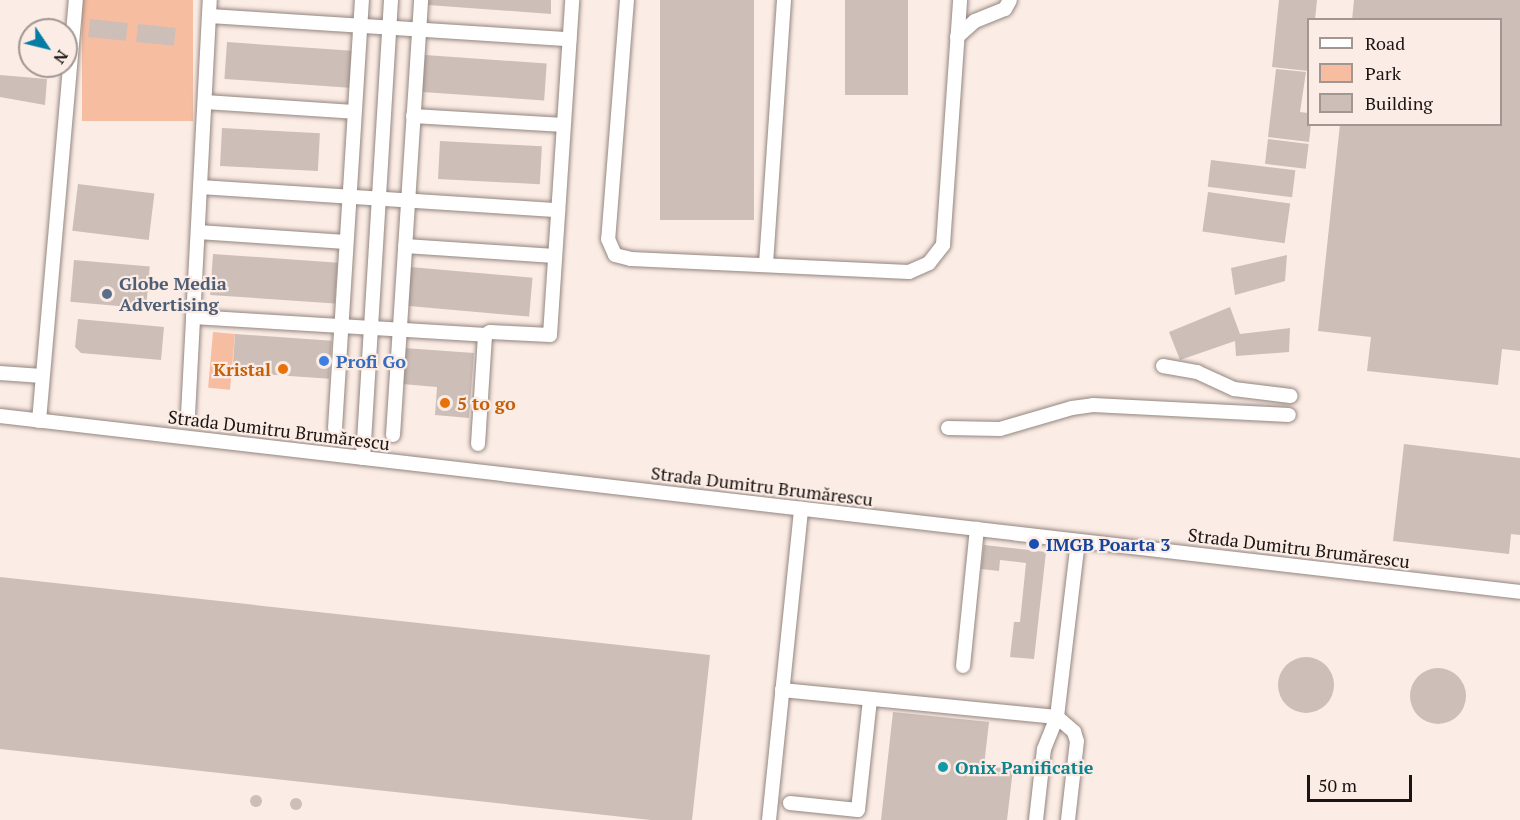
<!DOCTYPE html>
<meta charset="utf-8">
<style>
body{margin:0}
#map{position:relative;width:1520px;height:820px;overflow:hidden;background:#fbece5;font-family:"PT Serif",serif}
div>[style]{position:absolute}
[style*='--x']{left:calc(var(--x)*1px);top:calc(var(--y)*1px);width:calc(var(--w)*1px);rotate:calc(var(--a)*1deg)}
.green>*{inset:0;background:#f6bda1;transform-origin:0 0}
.building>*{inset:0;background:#cdbeb8;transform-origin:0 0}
.round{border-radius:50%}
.roads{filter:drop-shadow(0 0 2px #93867f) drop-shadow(0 0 2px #93867f)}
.minor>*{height:14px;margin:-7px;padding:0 7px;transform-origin:7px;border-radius:7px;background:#fff}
.dots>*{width:16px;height:16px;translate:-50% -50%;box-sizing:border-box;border:3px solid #fbece5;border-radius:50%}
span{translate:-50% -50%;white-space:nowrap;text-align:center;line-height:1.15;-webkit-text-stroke:4.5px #fbece5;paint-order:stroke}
.service-label{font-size:18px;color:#4e5e75;font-weight:700}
.left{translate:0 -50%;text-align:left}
.shop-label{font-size:18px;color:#366cbe;font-weight:700}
.food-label{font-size:18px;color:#c56008;font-weight:700}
.right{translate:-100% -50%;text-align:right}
.street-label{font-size:18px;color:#1a1512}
.transit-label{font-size:18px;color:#164399;font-weight:700}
.culture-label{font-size:18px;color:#0d838f;font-weight:700}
.legend{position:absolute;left:1307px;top:18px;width:195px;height:108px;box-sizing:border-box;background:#fbece5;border:2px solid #a19691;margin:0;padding:8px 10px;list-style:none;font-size:18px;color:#1a1512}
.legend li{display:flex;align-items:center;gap:12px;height:30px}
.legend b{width:30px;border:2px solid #a19691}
.north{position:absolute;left:18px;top:18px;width:60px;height:60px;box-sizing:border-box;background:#fbece5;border:2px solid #a19691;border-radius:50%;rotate:125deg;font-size:16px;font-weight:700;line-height:24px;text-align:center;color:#1a1512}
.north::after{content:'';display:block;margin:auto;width:21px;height:27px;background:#047da4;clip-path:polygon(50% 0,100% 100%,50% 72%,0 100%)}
.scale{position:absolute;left:1307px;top:775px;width:105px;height:27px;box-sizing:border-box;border:3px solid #1a1512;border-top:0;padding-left:8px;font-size:18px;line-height:21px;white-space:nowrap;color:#1a1512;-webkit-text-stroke:4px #fbece5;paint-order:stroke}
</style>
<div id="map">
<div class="green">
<i style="left:82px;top:0;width:111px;height:121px"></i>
<i style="left:213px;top:332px;width:22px;height:56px;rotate:5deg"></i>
</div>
<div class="building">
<i style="clip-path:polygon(428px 0,551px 0,551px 14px,428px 5px)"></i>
<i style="left:660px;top:0;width:94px;height:220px"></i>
<i style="left:845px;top:0;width:63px;height:95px"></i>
<i style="clip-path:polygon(1279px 0,1317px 0,1315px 20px,1308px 20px,1308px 71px,1272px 67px)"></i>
<i style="clip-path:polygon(1354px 0,1520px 0,1520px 351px,1502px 349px,1498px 385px,1367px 371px,1371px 337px,1318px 331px,1340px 124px,1500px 124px,1500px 20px,1352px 20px)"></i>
<i style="left:90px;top:19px;width:38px;height:18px;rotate:6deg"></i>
<i style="left:138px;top:24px;width:38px;height:18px;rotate:6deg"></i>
<i style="left:227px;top:42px;width:125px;height:37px;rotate:4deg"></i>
<i style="left:425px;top:55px;width:122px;height:37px;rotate:4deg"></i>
<i style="clip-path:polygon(1276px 69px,1306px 72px,1300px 112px,1308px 113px,1308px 124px,1311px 124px,1309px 142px,1268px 137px)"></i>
<i style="clip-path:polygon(0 75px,47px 79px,45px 105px,0 97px)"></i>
<i style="left:222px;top:128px;width:98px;height:38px;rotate:3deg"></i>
<i style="left:1268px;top:139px;width:41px;height:25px;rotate:7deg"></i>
<i style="left:440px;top:141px;width:102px;height:38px;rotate:3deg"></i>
<i style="left:1211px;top:160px;width:85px;height:27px;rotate:7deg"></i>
<i style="left:78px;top:184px;width:77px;height:47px;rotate:7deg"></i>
<i style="left:1208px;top:192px;width:83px;height:40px;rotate:8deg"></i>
<i style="left:213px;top:254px;width:125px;height:41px;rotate:4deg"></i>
<i style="clip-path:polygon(1287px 255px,1285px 281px,1235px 295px,1231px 268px)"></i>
<i style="left:74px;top:260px;width:76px;height:42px;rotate:5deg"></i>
<i style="left:410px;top:267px;width:123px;height:39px;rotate:5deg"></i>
<i style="clip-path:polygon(1230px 307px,1240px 334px,1290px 328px,1289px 352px,1236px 356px,1235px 341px,1180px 360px,1169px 332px)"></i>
<i style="clip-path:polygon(78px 319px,164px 327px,161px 360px,81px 353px,75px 347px)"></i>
<i style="left:235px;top:334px;width:97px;height:38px;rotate:4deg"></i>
<i style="clip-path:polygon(404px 348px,474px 353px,469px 418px,435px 415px,437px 387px,402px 384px)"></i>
<i style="clip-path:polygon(1404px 444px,1520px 458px,1520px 535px,1511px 534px,1509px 554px,1393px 541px)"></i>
<i style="clip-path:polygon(984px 545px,1046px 552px,1034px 659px,1010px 657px,1014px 622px,1020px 622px,1026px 563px,1000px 560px,999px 571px,981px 569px)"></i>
<i style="clip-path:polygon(0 577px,710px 655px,692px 820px,651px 820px,0 749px)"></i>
<i class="round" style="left:1278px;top:657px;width:56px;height:56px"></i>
<i class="round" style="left:1410px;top:668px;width:56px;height:56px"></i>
<i style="clip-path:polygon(893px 712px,989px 722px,984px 766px,1013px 769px,1007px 820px,881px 820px)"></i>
<i class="round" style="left:250px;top:795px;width:12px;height:12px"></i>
<i class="round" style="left:290px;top:798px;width:12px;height:12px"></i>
</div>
<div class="roads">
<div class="minor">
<i style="--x:627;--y:0;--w:240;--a:94.5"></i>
<i style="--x:608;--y:239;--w:17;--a:66"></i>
<i style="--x:615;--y:255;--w:16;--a:14"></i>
<i style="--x:631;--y:259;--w:278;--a:2.7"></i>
<i style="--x:909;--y:272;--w:22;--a:-24"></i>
<i style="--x:929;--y:263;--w:23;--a:-52"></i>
<i style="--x:943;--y:245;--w:246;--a:-86"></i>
<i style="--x:209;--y:16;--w:361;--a:3.7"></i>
<i style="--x:957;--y:37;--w:24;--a:-42"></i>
<i style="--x:975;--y:21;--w:32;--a:-22"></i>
<i style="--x:1005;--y:9;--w:10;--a:-61"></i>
<i style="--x:205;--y:102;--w:149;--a:3.8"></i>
<i style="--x:413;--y:116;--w:151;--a:3.4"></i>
<i style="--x:200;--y:187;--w:359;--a:3.7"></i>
<i style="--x:198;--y:232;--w:148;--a:3.9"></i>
<i style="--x:405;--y:246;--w:150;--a:3.8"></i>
<i style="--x:766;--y:264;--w:265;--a:-86.1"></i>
<i style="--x:193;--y:317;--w:293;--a:3.5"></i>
<i style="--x:485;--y:335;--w:6;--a:-31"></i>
<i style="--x:490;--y:332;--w:60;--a:2.9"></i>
<i style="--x:550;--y:335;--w:336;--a:-86.2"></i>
<i style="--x:1163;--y:366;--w:35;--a:10"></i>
<i style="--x:1197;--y:372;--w:41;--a:24.7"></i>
<i style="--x:1234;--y:389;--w:57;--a:7"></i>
<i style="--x:0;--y:373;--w:42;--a:4.1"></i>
<i style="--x:188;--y:415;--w:416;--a:-87"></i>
<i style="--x:0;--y:416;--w:1530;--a:6.6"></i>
<i style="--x:39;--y:421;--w:423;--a:-85"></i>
<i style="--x:335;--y:428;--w:429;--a:-86.4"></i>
<i style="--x:948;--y:428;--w:52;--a:1.1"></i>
<i style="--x:1000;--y:429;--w:75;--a:-16.3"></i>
<i style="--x:1072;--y:408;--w:21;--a:-8"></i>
<i style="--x:1093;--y:405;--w:196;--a:2.9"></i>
<i style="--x:393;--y:435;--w:436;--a:-86.3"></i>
<i style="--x:478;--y:444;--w:109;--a:-86.3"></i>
<i style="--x:363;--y:458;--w:459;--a:-86.5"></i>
<i style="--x:963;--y:666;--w:138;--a:-84.2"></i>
<i style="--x:782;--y:690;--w:276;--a:5.6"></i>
<i style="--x:1057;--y:717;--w:23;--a:41"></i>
<i style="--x:1074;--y:732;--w:9;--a:72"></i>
<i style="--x:1077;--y:741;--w:80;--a:96.5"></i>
<i style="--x:790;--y:803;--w:68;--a:5.9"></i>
<i style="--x:858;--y:810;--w:111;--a:-83.8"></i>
<i style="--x:769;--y:820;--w:313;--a:-84.1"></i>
<i style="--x:1036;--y:820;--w:71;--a:-83.6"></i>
<i style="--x:1044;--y:749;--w:35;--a:-68"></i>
<i style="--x:1057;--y:717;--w:177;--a:-83.2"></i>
</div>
</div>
<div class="dots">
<i style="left:107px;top:294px;background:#5c6f8a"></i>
<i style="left:324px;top:361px;background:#3f7fe0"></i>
<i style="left:283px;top:369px;background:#e8710a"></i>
<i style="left:445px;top:403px;background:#e8710a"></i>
<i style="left:1034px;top:544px;background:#1a4fb4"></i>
<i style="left:943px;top:767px;background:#0f9aa8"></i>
</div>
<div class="service-label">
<span class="left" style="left:119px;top:294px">Globe Media<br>Advertising</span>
</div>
<div class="shop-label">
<span class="left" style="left:336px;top:361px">Profi Go</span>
</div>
<div class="food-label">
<span class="right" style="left:271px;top:369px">Kristal</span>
<span class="left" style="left:457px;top:403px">5 to go</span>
</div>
<div class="street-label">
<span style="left:279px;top:430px;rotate:7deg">Strada Dumitru Brumărescu</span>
<span style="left:762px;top:486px;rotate:7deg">Strada Dumitru Brumărescu</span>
<span style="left:1299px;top:548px;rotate:7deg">Strada Dumitru Brumărescu</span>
</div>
<div class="transit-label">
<span class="left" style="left:1046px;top:544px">IMGB Poarta 3</span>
</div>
<div class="culture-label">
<span class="left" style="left:955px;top:767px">Onix Panificatie</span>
</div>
<ul class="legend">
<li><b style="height:8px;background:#fff"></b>Road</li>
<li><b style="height:16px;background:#f6bda1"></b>Park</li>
<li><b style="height:16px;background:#cdbeb8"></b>Building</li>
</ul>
<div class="north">N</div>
<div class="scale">50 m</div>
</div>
